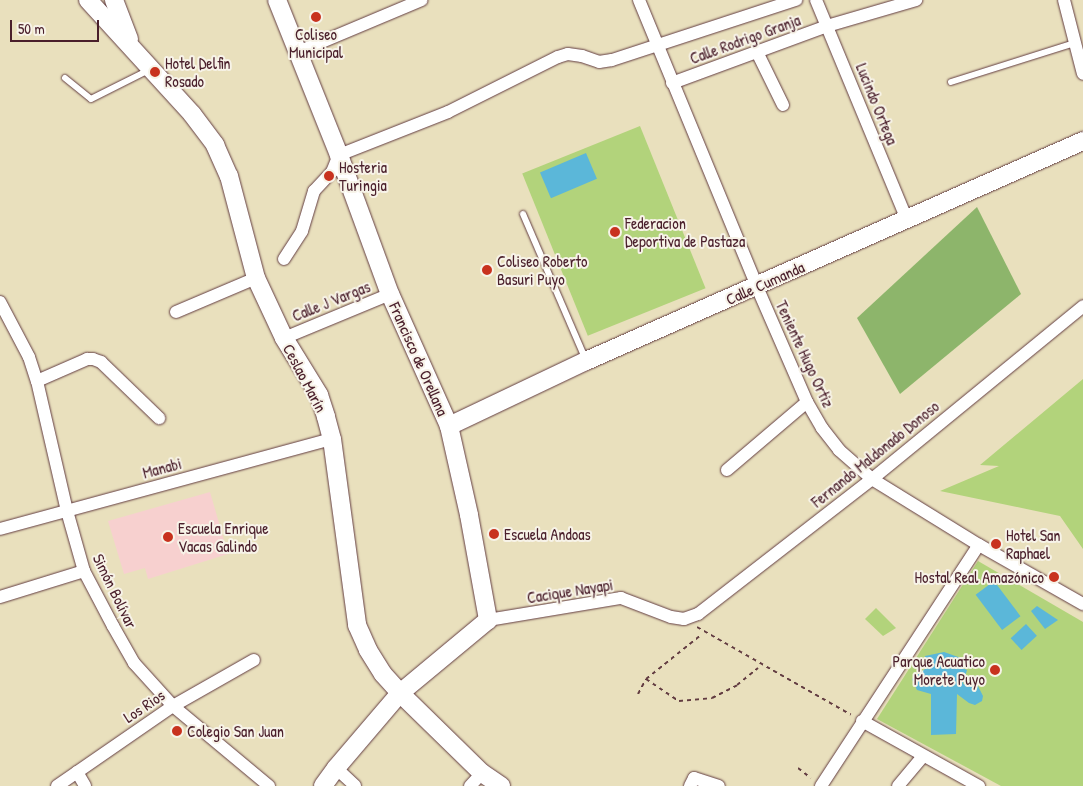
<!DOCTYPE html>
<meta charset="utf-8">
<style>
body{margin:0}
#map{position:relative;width:1083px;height:786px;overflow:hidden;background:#e9e0bd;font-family:"Patrick Hand",sans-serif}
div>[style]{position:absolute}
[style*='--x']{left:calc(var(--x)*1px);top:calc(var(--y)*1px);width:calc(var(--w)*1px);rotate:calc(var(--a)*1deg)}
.built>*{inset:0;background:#f7d0cf}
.green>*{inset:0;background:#b2d37b;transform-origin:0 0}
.forest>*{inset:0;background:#8db56b}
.water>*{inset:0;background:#5bb7d9;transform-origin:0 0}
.path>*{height:2px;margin-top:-1px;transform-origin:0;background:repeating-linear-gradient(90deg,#623c41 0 4px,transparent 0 8px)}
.roads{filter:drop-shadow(0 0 1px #623c41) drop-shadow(0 0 1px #623c41)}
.lane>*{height:6px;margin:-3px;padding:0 3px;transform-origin:3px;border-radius:3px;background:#fff}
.street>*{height:12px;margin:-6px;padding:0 6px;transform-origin:6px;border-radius:6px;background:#fff}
.secondary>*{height:18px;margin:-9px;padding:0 9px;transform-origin:9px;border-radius:9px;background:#fff}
.dots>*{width:14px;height:14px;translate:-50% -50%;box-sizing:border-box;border:2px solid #f7f3e8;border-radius:50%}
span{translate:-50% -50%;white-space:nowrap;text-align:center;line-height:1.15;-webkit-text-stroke:4px #f7f3e8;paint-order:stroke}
.poi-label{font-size:16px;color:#4a1f2b}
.left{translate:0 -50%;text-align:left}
.right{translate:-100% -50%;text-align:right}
.street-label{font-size:16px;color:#4a1f2b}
.scale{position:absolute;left:10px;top:20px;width:89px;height:22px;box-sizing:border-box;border:2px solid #4a1f2b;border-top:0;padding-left:6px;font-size:15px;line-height:18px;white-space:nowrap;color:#4a1f2b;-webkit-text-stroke:4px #f7f3e8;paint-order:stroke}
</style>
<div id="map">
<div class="built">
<i style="clip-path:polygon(210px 492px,228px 554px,148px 579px,145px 568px,124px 574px,108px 521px)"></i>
</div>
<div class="green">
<i style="left:640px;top:126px;width:175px;height:127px;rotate:68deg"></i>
<i style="clip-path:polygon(1083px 379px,1083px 549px,1060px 516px,940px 491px,999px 466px,980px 465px)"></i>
<i style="clip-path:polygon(978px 561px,1083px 622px,1083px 786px,1001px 786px,877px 719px)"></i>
<i style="clip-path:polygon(876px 608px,896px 628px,883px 636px,865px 619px)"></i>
</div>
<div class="forest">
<i style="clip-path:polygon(977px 207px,1021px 294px,900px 394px,857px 318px)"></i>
</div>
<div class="water">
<i style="left:586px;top:153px;width:28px;height:50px;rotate:67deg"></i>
<i style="left:994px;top:581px;width:44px;height:23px;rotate:53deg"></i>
<i style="clip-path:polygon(1037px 606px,1058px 620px,1045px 629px,1031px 611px)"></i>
<i style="left:1026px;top:624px;width:16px;height:21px;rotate:47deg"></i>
<i style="clip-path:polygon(944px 652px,961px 658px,962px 668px,967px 670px,963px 684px,976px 682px,983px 696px,982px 701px,975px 705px,969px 703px,957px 694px,956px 734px,931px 735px,931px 694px,917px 690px,912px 679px,925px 669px,925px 656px)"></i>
</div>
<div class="path">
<i style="--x:697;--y:627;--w:177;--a:29.7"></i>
<i style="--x:646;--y:679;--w:40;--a:34"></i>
<i style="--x:679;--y:701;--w:33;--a:-5"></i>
<i style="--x:712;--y:698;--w:28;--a:-27"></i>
<i style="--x:737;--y:685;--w:27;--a:-39"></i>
<i style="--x:638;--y:694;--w:17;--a:-62"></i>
<i style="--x:646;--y:679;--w:70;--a:-38.7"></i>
<i style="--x:798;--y:768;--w:16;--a:38"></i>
</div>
<div class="roads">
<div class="lane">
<i style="--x:65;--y:78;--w:33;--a:39"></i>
<i style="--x:91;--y:99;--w:65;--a:-26.6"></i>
<i style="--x:951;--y:82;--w:130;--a:-17.5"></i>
<i style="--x:523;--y:214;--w:159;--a:66.7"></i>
</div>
<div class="street">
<i style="--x:639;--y:0;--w:310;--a:67.6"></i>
<i style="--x:757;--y:287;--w:125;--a:66.5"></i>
<i style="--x:807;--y:402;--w:30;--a:60"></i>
<i style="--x:822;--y:428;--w:28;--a:52"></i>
<i style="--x:839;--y:450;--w:44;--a:41.3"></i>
<i style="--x:872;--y:479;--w:126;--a:31.7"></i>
<i style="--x:979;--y:545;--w:120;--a:29.6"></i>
<i style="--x:816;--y:0;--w:238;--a:67.5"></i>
<i style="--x:1064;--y:0;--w:76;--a:75.6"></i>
<i style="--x:298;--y:52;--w:134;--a:-22.8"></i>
<i style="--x:757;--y:52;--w:59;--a:63.9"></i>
<i style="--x:672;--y:83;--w:165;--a:-20.2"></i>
<i style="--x:827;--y:26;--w:93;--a:-16.3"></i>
<i style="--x:284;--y:259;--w:33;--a:-57"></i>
<i style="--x:302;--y:231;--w:42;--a:-73.3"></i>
<i style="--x:314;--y:191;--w:26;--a:-47"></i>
<i style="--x:332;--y:172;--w:18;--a:-68"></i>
<i style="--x:339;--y:155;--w:117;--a:-21.5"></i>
<i style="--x:448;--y:112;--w:123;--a:-26.6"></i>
<i style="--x:558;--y:57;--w:10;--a:-17"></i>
<i style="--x:568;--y:54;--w:14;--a:8"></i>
<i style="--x:582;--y:56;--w:18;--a:19"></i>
<i style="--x:599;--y:62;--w:13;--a:-9"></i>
<i style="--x:612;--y:60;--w:194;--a:-18.1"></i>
<i style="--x:0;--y:302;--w:62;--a:62.2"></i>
<i style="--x:29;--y:357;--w:25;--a:72"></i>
<i style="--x:37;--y:381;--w:133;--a:77"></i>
<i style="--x:67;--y:511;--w:62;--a:74.2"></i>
<i style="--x:84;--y:571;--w:62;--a:62.2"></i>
<i style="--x:113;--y:626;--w:43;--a:60.4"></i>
<i style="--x:134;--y:663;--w:58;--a:47.8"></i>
<i style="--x:173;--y:706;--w:125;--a:39.8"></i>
<i style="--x:176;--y:312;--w:87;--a:-23"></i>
<i style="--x:284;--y:338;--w:115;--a:-22.5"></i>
<i style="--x:37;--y:381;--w:55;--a:-23.7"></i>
<i style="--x:87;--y:359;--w:6;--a:0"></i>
<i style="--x:93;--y:359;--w:9;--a:21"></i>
<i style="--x:101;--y:362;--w:81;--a:44"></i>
<i style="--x:727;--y:470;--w:105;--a:-40.4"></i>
<i style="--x:0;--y:529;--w:344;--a:-15.2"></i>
<i style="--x:0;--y:597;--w:88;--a:-17.2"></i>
<i style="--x:488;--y:620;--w:135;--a:-9.4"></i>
<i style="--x:621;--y:598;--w:53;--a:20.8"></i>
<i style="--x:671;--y:617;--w:13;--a:9"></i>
<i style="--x:684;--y:619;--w:15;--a:-20"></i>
<i style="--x:698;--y:614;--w:220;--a:-37.8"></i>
<i style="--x:872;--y:479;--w:273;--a:-39.3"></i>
<i style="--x:862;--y:721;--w:134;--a:29.1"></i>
<i style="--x:336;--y:768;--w:26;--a:43"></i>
<i style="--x:77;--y:772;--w:16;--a:60"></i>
<i style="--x:57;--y:786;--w:141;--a:-34.6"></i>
<i style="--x:173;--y:706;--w:93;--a:-29.6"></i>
<i style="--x:470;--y:786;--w:18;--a:-47"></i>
<i style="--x:690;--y:786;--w:9;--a:-63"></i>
<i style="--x:694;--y:778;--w:26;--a:18"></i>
<i style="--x:821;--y:786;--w:288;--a:-56.8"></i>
<i style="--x:898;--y:786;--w:39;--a:-50"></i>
</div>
<div class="secondary">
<i style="--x:88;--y:0;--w:154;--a:47.6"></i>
<i style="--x:192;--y:114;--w:39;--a:53"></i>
<i style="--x:215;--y:145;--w:34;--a:66"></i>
<i style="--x:229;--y:176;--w:106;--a:75.2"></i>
<i style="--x:256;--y:278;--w:66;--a:65"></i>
<i style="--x:284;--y:338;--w:67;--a:58.4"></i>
<i style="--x:319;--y:395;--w:23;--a:72"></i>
<i style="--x:326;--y:417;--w:23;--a:75"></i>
<i style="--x:332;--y:439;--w:188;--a:82.3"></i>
<i style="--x:357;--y:625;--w:27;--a:66"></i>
<i style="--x:368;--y:650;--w:28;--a:58"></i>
<i style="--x:383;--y:674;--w:25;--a:48"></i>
<i style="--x:400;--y:693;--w:115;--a:44.3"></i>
<i style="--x:482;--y:773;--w:23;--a:34"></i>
<i style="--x:114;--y:0;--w:42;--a:69"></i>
<i style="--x:277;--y:0;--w:167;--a:68.2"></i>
<i style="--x:339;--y:155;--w:148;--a:69.9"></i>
<i style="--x:390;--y:294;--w:145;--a:65.9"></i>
<i style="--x:449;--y:426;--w:91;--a:77.3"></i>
<i style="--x:469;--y:515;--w:107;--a:79.7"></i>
<i style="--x:488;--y:620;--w:114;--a:140.3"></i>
<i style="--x:400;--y:693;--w:99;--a:130.5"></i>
<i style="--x:336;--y:768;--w:22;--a:126"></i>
<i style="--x:449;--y:426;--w:152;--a:-25.4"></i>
<i style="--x:586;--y:361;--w:544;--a:-23.88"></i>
</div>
</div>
<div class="dots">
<i style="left:316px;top:17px;background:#c8321e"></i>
<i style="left:155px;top:72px;background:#c8321e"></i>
<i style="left:329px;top:176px;background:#c8321e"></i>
<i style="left:615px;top:232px;background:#c8321e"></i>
<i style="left:487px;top:270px;background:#c8321e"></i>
<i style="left:494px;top:534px;background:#c8321e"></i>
<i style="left:168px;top:537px;background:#c8321e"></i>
<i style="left:996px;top:544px;background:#c8321e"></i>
<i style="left:1054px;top:577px;background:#c8321e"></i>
<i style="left:995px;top:670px;background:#c8321e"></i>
<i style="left:177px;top:731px;background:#c8321e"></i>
</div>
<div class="poi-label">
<span style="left:316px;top:43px">Coliseo<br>Municipal</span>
<span class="left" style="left:165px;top:72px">Hotel Delfin<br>Rosado</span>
<span class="left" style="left:339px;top:176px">Hosteria<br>Turingia</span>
<span class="left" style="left:625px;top:232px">Federacion<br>Deportiva de Pastaza</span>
<span class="left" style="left:497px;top:270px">Coliseo Roberto<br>Basuri Puyo</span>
<span class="left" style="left:178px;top:537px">Escuela Enrique<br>Vacas Galindo</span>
<span class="left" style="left:504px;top:534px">Escuela Andoas</span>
<span class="left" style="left:1006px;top:544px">Hotel San<br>Raphael</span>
<span class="right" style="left:1044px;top:577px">Hostal Real Amazónico</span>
<span class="right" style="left:985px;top:670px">Parque Acuatico<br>Morete Puyo</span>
<span class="left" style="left:187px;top:731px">Colegio San Juan</span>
</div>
<div class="street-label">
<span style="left:745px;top:39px;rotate:-20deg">Calle Rodrigo Granja</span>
<span style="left:877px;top:104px;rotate:68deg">Lucindo Ortega</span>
<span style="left:765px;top:283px;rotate:-24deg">Calle Cumanda</span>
<span style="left:331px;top:301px;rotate:-22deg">Calle J Vargas</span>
<span style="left:805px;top:354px;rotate:65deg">Teniente Hugo Ortiz</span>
<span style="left:419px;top:359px;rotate:66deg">Francisco de Orellana</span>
<span style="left:305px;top:378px;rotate:62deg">Ceslao Marín</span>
<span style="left:875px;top:454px;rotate:-39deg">Fernando Maldonado Donoso</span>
<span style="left:162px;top:468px;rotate:-15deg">Manabi</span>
<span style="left:115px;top:591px;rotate:64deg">Simón Bolívar</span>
<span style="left:570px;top:591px;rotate:-9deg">Cacique Nayapi</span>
<span style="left:144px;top:706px;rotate:-34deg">Los Rios</span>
</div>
<div class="scale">50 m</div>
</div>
